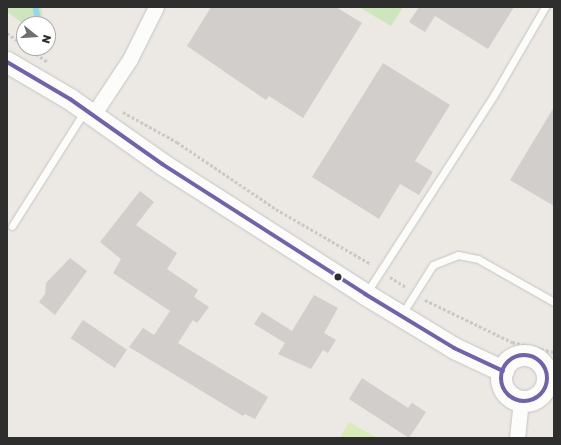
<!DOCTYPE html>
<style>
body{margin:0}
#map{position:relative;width:561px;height:445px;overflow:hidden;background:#ece8e4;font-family:"Golos Text",sans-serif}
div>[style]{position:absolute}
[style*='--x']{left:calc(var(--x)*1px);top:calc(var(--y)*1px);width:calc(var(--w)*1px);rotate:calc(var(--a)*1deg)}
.green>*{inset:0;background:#cee6be}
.pitch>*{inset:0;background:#d9eabb}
.stream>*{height:5.5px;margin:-2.75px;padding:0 2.75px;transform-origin:2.75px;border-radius:2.75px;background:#99d6ec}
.building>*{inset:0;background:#d1cecb;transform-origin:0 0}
.path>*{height:2.5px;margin-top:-1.25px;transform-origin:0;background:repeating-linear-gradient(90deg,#c9c9c8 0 3px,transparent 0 5px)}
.roads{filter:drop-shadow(0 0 1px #c5c4c5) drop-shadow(0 0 1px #c5c4c5)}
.lane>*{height:7px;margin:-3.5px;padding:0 3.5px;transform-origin:3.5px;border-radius:3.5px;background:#fcfcfb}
.street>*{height:15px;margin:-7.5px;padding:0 7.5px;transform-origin:7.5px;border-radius:7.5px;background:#fcfcfb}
.secondary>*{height:21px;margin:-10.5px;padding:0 10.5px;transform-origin:10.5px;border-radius:10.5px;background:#fcfcfb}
.secondary>.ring{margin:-10.5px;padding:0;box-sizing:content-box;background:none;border:21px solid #fcfcfb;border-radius:50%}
.bus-1>*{height:4px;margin:-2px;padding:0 2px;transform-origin:2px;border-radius:2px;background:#7263a9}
.bus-1>.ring{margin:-2px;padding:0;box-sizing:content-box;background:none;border:4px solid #7263a9;border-radius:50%}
.dots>*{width:11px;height:11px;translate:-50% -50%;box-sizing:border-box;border:2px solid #fff;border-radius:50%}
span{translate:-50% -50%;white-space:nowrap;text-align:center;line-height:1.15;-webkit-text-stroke:4px #fff;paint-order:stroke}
.frame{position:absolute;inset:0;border:8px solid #2e2e2e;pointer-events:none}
.north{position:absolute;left:16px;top:16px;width:40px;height:40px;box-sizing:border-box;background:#fff;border:1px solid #ababab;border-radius:50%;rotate:107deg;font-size:11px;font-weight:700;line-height:16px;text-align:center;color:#2e2e2e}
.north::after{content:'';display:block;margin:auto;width:14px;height:18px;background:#706f6e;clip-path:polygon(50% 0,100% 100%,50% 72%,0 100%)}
</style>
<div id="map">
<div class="green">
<i style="clip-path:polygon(7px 7px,41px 7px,44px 24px,24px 24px,7px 12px)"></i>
<i style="clip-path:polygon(359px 7px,403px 7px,391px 26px)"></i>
</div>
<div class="pitch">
<i style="clip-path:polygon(349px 422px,377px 438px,340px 438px)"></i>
</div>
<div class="stream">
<i style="--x:36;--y:7;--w:11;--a:80"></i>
</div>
<div class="building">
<i style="clip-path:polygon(211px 7px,336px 7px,362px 23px,303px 118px,269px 96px,266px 100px,187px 46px)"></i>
<i style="clip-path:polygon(419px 7px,514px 7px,488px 49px,435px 16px,425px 32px,409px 22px)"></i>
<i style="clip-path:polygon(383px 63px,450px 105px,415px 161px,433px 172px,419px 195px,400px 184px,379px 219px,312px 177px)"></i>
<i style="clip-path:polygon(554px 107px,554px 206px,510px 180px)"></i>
<i style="clip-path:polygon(140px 191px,154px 202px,136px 225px,177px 253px,167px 269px,198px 290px,194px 297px,209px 307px,197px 323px,193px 320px,178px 343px,268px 397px,255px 419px,245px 414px,243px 416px,129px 347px,143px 328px,154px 335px,170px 311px,113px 273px,121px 259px,100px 242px)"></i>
<i style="clip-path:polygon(70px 258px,87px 271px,55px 315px,39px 302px,45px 294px,46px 283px)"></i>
<i style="clip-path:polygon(314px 295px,338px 308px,324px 333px,336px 340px,328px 353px,323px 350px,311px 369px,278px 354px,285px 343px,254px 324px,262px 312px,292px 331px)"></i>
<i style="left:83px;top:320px;width:53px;height:22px;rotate:34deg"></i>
<i style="clip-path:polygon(362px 378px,408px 408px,412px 403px,426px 412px,409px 438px,349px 399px)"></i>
</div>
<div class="path">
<i style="--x:7;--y:33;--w:21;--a:35"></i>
<i style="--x:28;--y:48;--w:24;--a:35"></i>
<i style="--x:123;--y:112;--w:62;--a:29.1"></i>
<i style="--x:177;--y:142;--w:120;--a:34.1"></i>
<i style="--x:276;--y:209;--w:110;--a:30.1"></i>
<i style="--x:390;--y:277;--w:19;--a:32"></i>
<i style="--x:425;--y:300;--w:97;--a:25.8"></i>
<i style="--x:512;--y:342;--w:43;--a:13.4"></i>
</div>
<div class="roads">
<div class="lane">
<i style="--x:12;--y:226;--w:135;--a:-57.7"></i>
<i style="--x:367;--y:292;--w:234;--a:-57.2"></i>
<i style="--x:494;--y:95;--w:102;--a:-59.9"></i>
<i style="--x:402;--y:314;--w:58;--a:-57.7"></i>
<i style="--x:433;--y:265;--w:27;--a:-22"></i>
<i style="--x:458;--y:255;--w:20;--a:11"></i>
<i style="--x:478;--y:259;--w:87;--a:29.5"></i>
</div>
<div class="street">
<i style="--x:93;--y:115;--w:67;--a:-56.5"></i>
<i style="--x:130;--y:59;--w:58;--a:-63.4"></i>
<i style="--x:517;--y:438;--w:37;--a:-84"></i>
</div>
<div class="secondary">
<i style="--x:7;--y:62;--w:73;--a:30.4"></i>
<i style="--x:70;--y:99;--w:113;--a:35.2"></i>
<i style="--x:162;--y:164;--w:241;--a:32.6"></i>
<i style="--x:365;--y:294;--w:104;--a:31.2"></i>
<i style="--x:454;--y:348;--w:54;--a:25.1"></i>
<i class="ring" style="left:501px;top:355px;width:25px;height:25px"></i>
</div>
</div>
<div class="bus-1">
<i style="--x:7;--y:62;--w:73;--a:30.4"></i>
<i style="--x:70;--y:99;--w:113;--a:35.2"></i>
<i style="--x:162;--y:164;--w:241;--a:32.6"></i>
<i style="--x:365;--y:294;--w:104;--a:31.2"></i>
<i style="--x:454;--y:348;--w:54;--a:25.1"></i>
<i class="ring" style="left:501px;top:355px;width:42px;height:42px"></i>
</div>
<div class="dots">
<i style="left:338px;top:277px;background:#2e2e2e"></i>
</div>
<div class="frame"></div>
<div class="north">N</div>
</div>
